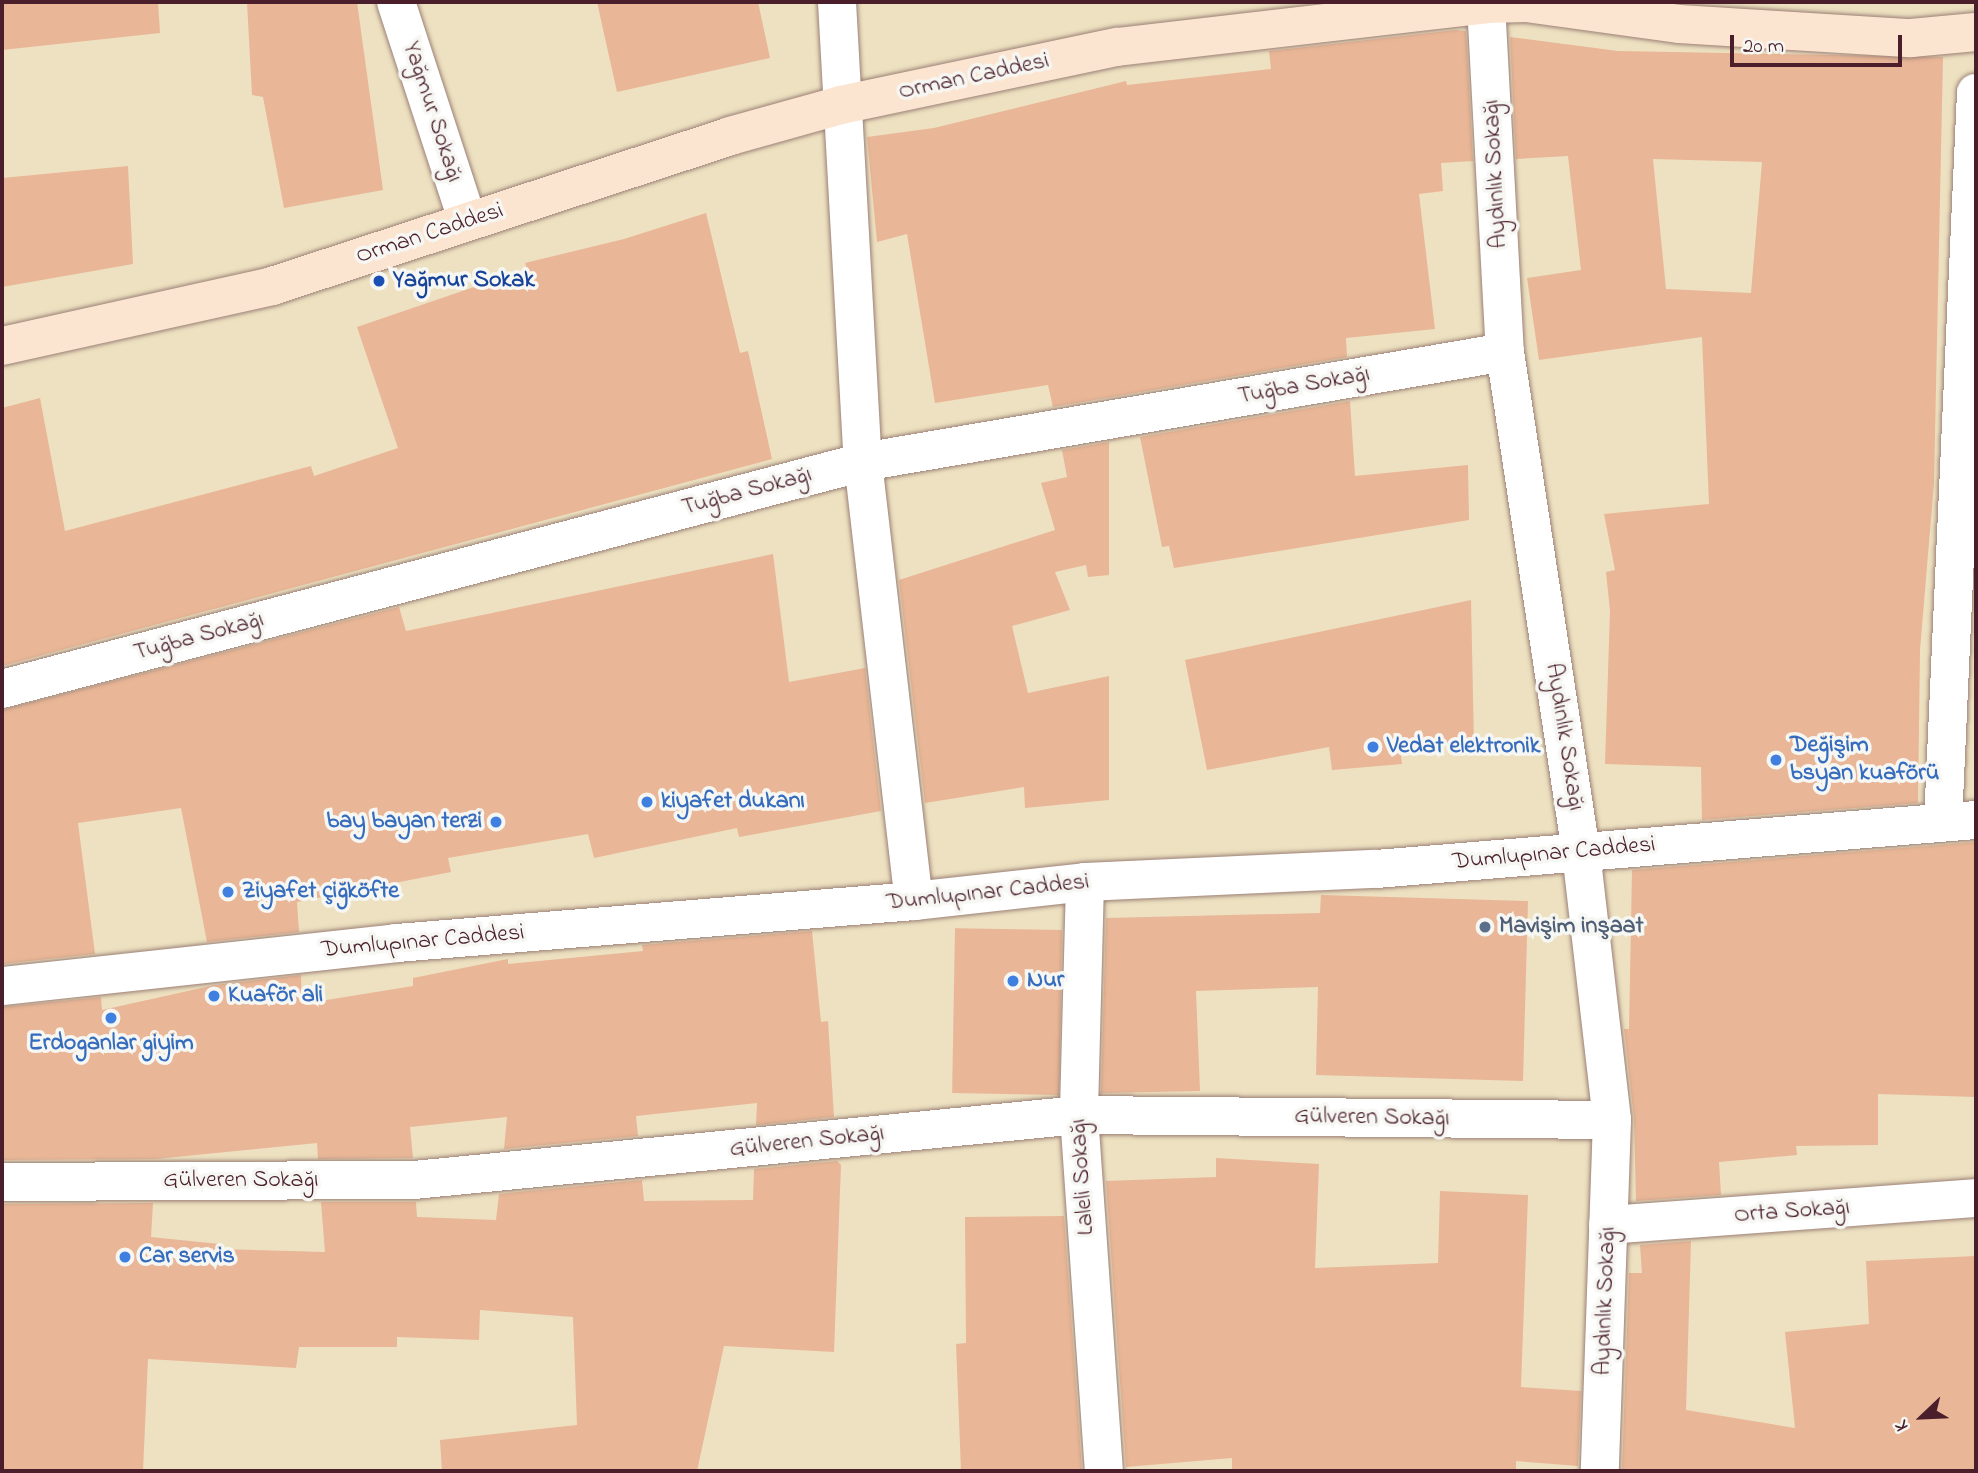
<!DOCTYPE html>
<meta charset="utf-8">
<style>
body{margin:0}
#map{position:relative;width:1978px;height:1473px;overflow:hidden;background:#ede1c1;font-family:"Indie Flower",sans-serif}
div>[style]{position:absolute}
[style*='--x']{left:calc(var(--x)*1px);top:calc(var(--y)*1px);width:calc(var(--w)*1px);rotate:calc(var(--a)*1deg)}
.building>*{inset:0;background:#e9b697;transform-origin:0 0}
.roads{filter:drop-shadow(0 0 2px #9c8076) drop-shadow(0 0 2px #9c8076)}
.street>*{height:38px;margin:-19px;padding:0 19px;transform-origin:19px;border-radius:19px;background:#fff}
.secondary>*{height:38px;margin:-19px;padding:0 19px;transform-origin:19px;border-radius:19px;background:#fce5d0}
.dots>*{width:19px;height:19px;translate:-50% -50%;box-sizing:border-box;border:4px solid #f6f6f2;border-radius:50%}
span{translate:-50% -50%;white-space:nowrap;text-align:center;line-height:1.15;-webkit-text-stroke:7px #f6f6f2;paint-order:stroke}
.street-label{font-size:24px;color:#4a1f2b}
.transit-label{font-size:24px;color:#164399;font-weight:700}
.left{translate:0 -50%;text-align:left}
.shop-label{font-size:24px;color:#366cbe;font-weight:700}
.right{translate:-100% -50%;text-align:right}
.service-label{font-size:24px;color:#4e5e75;font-weight:700}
.frame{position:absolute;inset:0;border:4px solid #4a1f2b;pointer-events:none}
.north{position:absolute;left:1887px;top:1382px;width:70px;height:70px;-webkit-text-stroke:5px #f6f6f2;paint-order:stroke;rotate:247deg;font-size:19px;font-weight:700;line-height:28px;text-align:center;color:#4a1f2b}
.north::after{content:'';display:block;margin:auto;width:24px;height:32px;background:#4a1f2b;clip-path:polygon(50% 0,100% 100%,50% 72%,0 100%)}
.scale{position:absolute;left:1730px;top:35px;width:172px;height:32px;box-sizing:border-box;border:4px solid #4a1f2b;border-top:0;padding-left:9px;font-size:21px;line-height:24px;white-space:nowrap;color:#4a1f2b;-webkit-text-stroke:5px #f6f6f2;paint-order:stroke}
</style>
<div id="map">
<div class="building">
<i style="clip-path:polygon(2px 2px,158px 2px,160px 33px,2px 50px)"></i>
<i style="clip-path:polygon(247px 2px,357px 2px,383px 190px,284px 208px,263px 97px,252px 95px)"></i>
<i style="clip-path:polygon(597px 2px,758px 2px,770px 58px,617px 92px)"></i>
<i style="clip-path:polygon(1456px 30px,1466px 31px,1473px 161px,1441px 163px,1443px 191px,1419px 194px,1435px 329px,1346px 338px,1347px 357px,1053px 407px,1048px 385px,935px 403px,907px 234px,877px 242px,867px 137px,934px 128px,1126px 81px,1127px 85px,1271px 69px,1269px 51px)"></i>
<i style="clip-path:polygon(evenodd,1510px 37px,1618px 51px,1943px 57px,1934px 483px,1920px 650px,1918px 803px,1702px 820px,1701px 767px,1605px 764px,1610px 611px,1606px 572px,1615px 570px,1604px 514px,1709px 504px,1702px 337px,1539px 360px,1527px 278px,1581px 270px,1568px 156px,1516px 159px,1510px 37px,1653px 159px,1762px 162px,1751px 293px,1666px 289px,1653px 159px)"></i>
<i style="clip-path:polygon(128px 166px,133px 264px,2px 287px,2px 178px)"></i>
<i style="clip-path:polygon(706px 213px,740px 353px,748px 351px,772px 459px,2px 666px,2px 408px,40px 398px,65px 531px,311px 466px,314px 476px,398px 448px,357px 327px,527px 269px,525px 263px,624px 239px)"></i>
<i style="clip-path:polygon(1350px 401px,1355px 476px,1468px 465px,1469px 520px,1174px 568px,1169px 546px,1162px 547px,1140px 437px)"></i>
<i style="clip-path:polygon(1109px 442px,1109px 575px,1088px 577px,1086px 565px,1055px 572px,1070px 610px,1012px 626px,1028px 693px,1109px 676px,1109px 800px,1025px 808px,1024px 787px,925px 803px,899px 580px,1055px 530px,1041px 483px,1067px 477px,1062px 450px)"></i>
<i style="clip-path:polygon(773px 554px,789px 682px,865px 668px,881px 811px,739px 837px,737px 828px,594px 858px,588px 834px,448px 858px,451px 872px,297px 902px,299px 932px,207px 942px,181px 808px,78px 823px,95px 954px,2px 964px,2px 710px,399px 607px,406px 631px)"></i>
<i style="clip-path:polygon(1471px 600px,1474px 744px,1400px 749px,1402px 764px,1332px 770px,1329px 747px,1207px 770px,1185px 660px)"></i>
<i style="clip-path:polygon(1976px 842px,1976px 1097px,1878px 1094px,1878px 1145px,1796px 1146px,1797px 1155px,1719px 1162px,1721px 1195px,1636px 1201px,1634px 1118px,1624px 1029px,1629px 1029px,1632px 870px)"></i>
<i style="clip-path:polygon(1321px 895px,1528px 901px,1523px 1081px,1316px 1075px,1318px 987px,1196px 991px,1200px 1091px,1101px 1093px,1106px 918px,1320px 913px)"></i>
<i style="left:1062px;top:930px;width:165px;height:107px;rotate:91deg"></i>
<i style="clip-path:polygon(812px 931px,821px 1022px,828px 1021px,834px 1117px,756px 1125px,757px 1103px,636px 1116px,638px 1136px,504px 1149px,507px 1117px,410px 1127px,413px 1158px,318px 1159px,317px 1143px,156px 1159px,2px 1160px,2px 1007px,101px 997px,102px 1010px,215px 985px,301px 975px,302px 1004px,413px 986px,413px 978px,508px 959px,508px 964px,643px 951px,642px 945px)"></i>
<i style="clip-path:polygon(1216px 1158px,1319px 1164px,1315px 1268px,1438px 1263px,1440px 1191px,1528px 1195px,1521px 1387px,1581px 1391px,1578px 1466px,1516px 1461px,1516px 1471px,1232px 1471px,1232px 1458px,1126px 1467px,1106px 1181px,1216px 1177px)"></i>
<i style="clip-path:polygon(837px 1161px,841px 1165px,834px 1352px,724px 1346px,697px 1471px,442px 1471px,440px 1440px,577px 1425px,573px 1317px,480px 1310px,479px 1340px,397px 1337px,397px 1347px,299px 1347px,296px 1368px,148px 1359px,143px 1471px,2px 1471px,2px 1204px,153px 1203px,151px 1237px,219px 1244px,219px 1249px,325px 1252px,321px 1202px,416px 1202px,417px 1217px,496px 1220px,499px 1194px,642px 1180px,644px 1201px,753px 1200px,754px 1169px)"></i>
<i style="clip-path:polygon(1064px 1216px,1082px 1470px,961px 1471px,956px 1344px,966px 1343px,965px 1217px)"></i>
<i style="clip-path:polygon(1691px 1241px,1686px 1410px,1795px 1428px,1785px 1332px,1869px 1324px,1866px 1261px,1976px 1256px,1976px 1471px,1622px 1471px,1629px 1273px,1642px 1273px,1640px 1245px)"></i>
</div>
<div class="roads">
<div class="street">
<i style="--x:396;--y:2;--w:231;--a:71.9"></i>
<i style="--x:837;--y:2;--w:461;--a:86.8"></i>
<i style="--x:863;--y:462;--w:442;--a:83.4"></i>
<i style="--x:1486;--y:4;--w:349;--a:86.9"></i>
<i style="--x:1505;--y:352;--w:506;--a:81.36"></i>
<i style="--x:1581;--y:852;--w:270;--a:83.4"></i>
<i style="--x:1612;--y:1120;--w:351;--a:92"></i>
<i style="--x:2;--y:689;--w:890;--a:-14.77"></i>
<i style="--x:863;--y:462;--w:651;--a:-9.72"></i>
<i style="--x:1943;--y:822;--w:730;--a:-87.41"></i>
<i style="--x:1085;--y:882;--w:233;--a:91.5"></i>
<i style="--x:1079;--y:1115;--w:357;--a:86"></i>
<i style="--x:2;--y:986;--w:397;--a:-6.2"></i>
<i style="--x:397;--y:943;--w:519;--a:-4.64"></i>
<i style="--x:914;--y:901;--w:172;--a:-6.3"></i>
<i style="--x:1085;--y:882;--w:291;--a:-2.6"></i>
<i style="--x:1376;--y:869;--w:602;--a:-4.67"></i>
<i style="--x:2;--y:1182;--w:412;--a:-0.3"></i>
<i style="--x:414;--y:1180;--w:668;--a:-5.58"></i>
<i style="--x:1079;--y:1115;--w:533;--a:0.54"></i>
<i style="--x:1608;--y:1225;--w:369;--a:-4.2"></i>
</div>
<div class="secondary">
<i style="--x:2;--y:346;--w:277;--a:-12.5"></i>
<i style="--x:272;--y:286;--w:482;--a:-18.1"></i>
<i style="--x:730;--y:136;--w:115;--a:-15.6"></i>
<i style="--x:841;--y:105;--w:282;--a:-11.9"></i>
<i style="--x:1117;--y:47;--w:371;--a:-6.6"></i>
<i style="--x:1486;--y:4;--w:40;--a:-1.4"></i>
<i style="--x:1526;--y:3;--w:154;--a:7.8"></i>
<i style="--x:1679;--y:24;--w:232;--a:3.5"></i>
<i style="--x:1911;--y:38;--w:65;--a:-5.3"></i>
</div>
</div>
<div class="dots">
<i style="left:379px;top:281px;background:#1a4fb4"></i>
<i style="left:1373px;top:747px;background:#3f7fe0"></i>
<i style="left:1776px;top:760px;background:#3f7fe0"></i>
<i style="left:647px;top:802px;background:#3f7fe0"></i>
<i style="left:496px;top:822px;background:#3f7fe0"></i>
<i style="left:228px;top:892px;background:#3f7fe0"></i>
<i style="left:1485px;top:927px;background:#5c6f8a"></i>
<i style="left:1013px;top:981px;background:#3f7fe0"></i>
<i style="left:214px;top:996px;background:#3f7fe0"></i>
<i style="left:111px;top:1018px;background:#3f7fe0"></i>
<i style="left:125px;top:1257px;background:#3f7fe0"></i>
</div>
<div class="street-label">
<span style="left:974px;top:77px;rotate:-12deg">Orman Caddesi</span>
<span style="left:432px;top:112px;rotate:72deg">Yağmur Sokağı</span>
<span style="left:1496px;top:174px;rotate:-93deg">Aydınlık Sokağı</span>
<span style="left:430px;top:234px;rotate:-18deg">Orman Caddesi</span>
<span style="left:1304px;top:386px;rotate:-10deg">Tuğba Sokağı</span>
<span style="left:747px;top:492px;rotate:-15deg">Tuğba Sokağı</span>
<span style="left:199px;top:637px;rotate:-15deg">Tuğba Sokağı</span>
<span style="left:1564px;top:737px;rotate:81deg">Aydınlık Sokağı</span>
<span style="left:1554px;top:854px;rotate:-5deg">Dumlupınar Caddesi</span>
<span style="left:988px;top:893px;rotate:-6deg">Dumlupınar Caddesi</span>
<span style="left:423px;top:942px;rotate:-5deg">Dumlupınar Caddesi</span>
<span style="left:1372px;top:1118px;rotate:1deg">Gülveren Sokağı</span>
<span style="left:807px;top:1142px;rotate:-6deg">Gülveren Sokağı</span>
<span style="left:1083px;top:1177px;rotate:-94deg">Laleli Sokağı</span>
<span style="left:241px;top:1181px">Gülveren Sokağı</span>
<span style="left:1792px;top:1212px;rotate:-4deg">Orta Sokağı</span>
<span style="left:1606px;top:1301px;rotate:-88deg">Aydınlık Sokağı</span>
</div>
<div class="transit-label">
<span class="left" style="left:393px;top:281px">Yağmur Sokak</span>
</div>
<div class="shop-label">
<span class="left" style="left:1790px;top:760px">Değişim<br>bsyan kuaförü</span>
<span class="left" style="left:1387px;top:747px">Vedat elektronik</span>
<span class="left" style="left:661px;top:802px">kiyafet dukanı</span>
<span class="right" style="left:482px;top:822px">bay bayan terzi</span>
<span class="left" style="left:242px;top:892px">Ziyafet çiğköfte</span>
<span class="left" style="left:1027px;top:981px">Nur</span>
<span class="left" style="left:228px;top:996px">Kuaför ali</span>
<span style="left:111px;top:1044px">Erdoganlar giyim</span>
<span class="left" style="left:139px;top:1257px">Car servis</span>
</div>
<div class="service-label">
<span class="left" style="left:1499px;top:927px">Mavişim inşaat</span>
</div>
<div class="frame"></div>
<div class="north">K</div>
<div class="scale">20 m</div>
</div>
